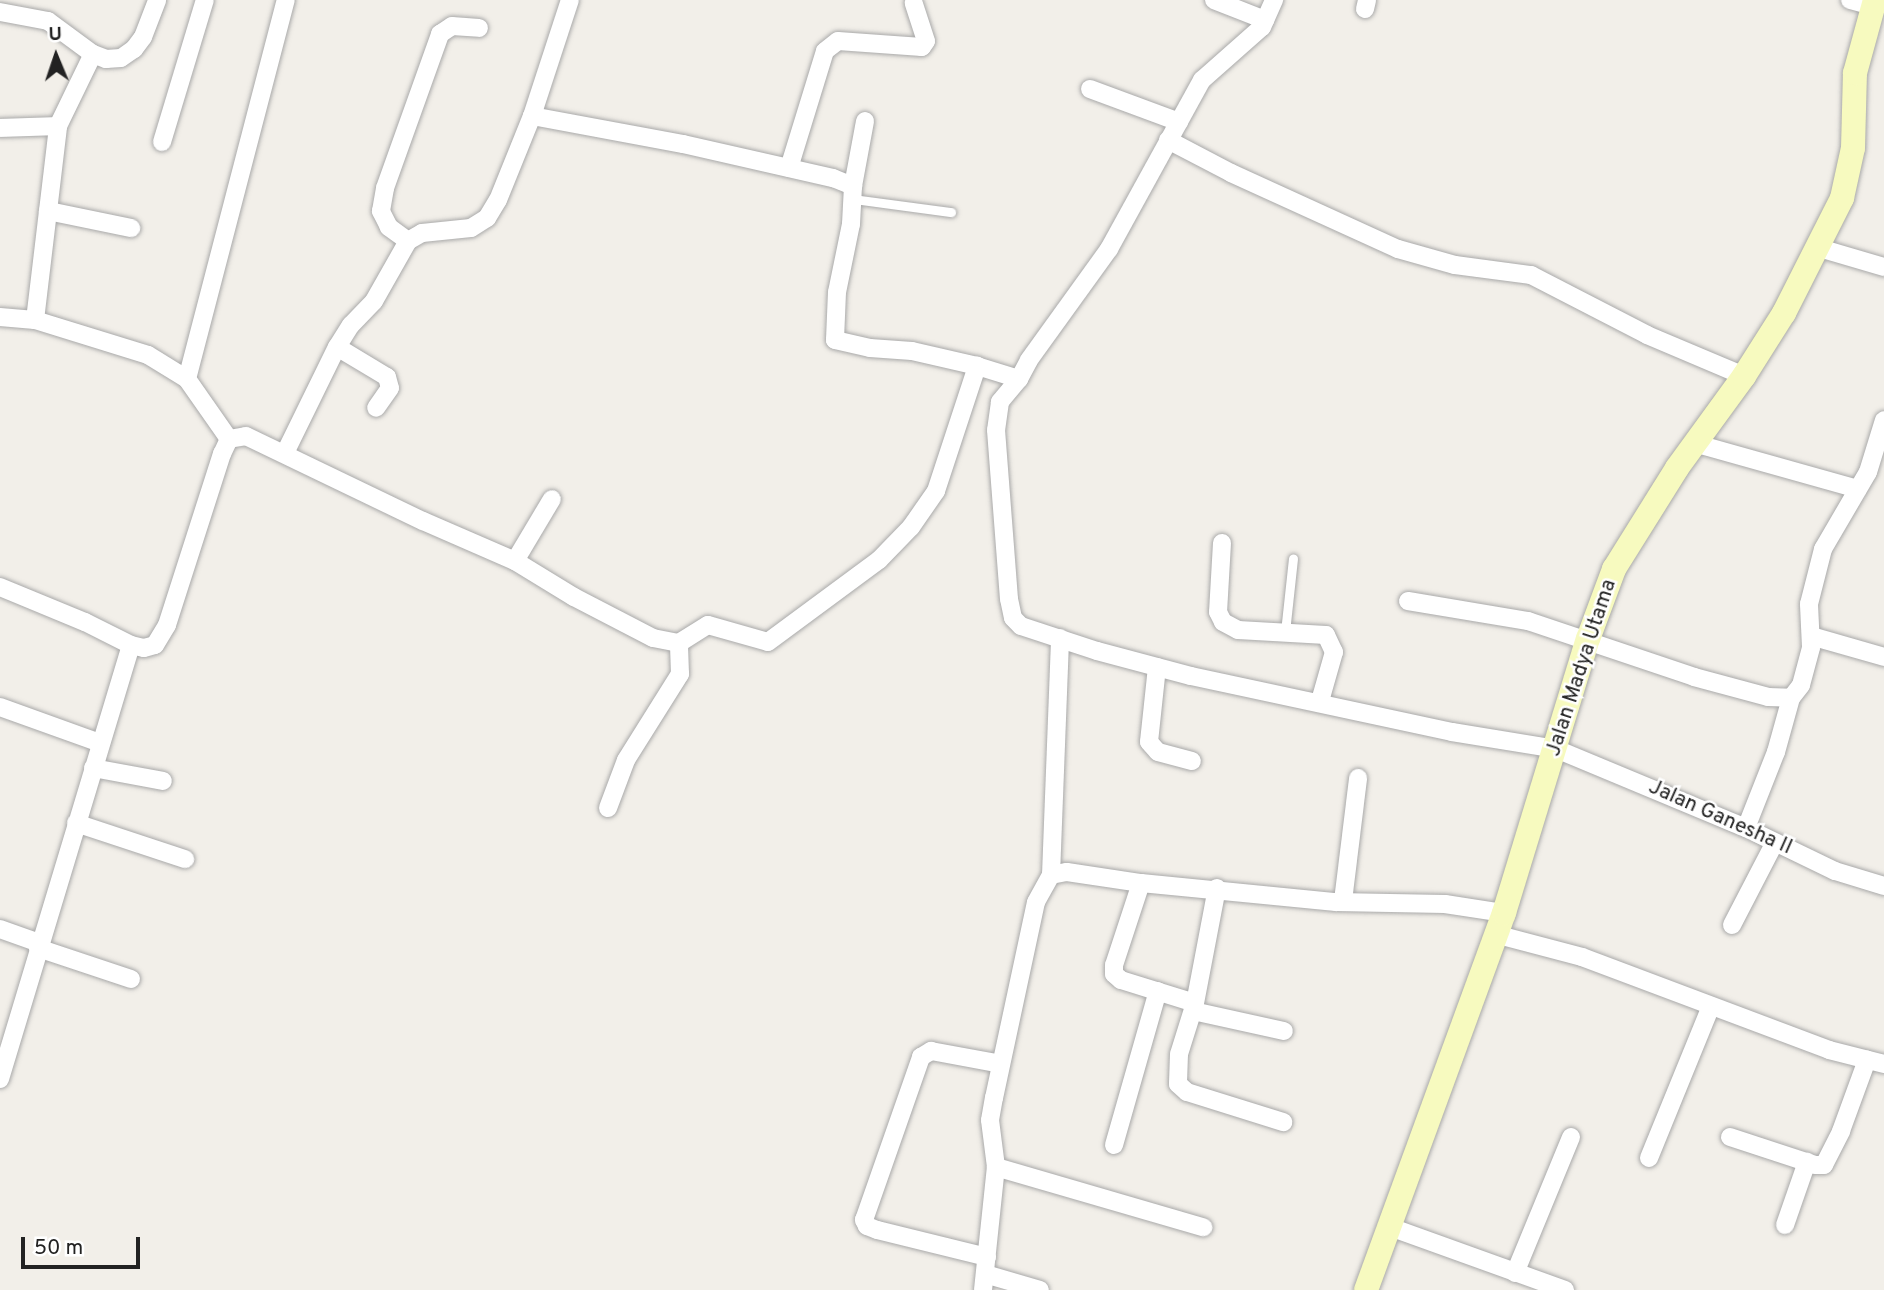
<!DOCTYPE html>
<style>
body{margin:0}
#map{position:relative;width:1884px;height:1290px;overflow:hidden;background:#f2efe9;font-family:Overpass,sans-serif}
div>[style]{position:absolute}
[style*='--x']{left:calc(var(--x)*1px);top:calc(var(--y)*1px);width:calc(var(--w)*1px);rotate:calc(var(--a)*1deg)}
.roads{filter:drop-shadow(0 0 2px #a9a9a9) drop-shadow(0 0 2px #a9a9a9)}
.lane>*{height:9px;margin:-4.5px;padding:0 4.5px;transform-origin:4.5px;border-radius:4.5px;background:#fff}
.street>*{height:18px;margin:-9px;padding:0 9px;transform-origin:9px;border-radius:9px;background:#fff}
.secondary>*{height:24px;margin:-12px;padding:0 12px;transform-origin:12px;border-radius:12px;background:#f7fabf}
span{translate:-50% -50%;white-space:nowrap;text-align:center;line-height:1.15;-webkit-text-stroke:5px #fff;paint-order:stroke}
.street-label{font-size:21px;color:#222}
.north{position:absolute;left:21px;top:21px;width:70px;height:70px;-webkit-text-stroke:5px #fff;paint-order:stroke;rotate:358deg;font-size:19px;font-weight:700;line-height:28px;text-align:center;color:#222}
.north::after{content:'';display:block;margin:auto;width:24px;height:32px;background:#222;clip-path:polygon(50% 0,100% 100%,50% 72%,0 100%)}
.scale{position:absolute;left:21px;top:1237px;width:119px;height:32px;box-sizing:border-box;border:4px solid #222;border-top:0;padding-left:9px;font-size:21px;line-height:24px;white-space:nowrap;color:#222;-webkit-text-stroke:5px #fff;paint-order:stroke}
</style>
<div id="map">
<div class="roads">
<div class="lane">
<i style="--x:853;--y:199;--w:99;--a:7.6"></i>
<i style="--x:1285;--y:632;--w:74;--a:-83.8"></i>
</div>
<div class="street">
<i style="--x:1214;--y:0;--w:55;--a:21.4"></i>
<i style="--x:1850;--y:0;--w:24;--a:15"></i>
<i style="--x:1365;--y:9;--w:9;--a:-77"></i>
<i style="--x:0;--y:12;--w:49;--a:10.6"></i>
<i style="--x:48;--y:21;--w:56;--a:36.3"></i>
<i style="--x:93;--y:54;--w:14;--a:21"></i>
<i style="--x:106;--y:59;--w:15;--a:-4"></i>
<i style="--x:121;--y:58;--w:16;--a:-35"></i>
<i style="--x:134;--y:49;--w:15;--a:-53"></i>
<i style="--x:143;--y:37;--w:40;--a:-69"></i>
<i style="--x:1090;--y:89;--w:95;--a:20.3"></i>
<i style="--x:532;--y:116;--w:154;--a:10.5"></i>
<i style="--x:683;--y:144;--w:154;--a:12.8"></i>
<i style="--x:833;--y:178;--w:22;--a:22"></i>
<i style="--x:853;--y:186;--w:38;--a:93"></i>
<i style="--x:851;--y:224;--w:69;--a:101.6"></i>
<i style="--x:837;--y:292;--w:48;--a:92.4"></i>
<i style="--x:835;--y:340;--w:36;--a:13"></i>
<i style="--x:870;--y:348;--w:42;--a:4.1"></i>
<i style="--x:912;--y:351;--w:67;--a:13"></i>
<i style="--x:0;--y:128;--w:58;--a:-2"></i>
<i style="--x:1168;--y:140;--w:71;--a:27.6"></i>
<i style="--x:1231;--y:173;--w:183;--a:24.5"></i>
<i style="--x:1398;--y:249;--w:59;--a:15.7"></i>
<i style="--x:1455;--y:265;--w:77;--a:7.5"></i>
<i style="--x:1531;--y:275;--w:131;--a:27.3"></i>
<i style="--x:1647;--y:335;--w:105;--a:22.9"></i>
<i style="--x:162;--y:142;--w:148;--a:-73.2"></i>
<i style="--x:789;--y:168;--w:122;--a:-72.9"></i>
<i style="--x:825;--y:51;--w:16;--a:-38"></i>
<i style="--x:838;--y:41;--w:84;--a:4.1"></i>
<i style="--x:922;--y:47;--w:7;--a:-56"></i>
<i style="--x:926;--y:41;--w:40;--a:-108"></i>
<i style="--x:853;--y:186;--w:66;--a:-79.5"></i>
<i style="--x:48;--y:211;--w:85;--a:11.6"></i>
<i style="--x:408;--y:241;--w:24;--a:-144"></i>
<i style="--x:389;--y:227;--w:18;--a:-117"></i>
<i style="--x:381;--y:211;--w:23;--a:-80"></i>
<i style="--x:385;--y:188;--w:164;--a:-70.3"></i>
<i style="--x:440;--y:34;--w:14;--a:-34"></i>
<i style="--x:452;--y:26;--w:27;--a:4"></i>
<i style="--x:1819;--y:248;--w:68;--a:16.3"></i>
<i style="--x:0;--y:317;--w:35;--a:5"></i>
<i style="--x:35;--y:320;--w:118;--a:17.2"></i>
<i style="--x:148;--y:355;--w:46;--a:31.6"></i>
<i style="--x:187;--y:379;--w:73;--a:55"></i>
<i style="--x:35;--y:320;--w:195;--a:-83.2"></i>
<i style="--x:58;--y:126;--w:80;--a:-64.1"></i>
<i style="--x:337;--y:347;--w:58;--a:31"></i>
<i style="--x:387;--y:377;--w:11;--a:75"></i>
<i style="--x:390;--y:388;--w:24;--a:125"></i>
<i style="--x:187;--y:379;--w:392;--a:-75.4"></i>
<i style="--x:1019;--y:379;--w:21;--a:-62"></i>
<i style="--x:1029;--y:360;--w:137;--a:-54.2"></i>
<i style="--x:1109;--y:249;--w:193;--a:-61.2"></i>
<i style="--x:1202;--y:80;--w:80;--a:-41.5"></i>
<i style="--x:1262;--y:27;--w:30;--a:-66"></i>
<i style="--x:1694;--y:443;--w:170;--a:15.7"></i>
<i style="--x:285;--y:453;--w:118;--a:-63.9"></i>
<i style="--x:337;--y:347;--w:26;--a:-58"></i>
<i style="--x:351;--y:325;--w:33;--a:-46"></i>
<i style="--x:374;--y:301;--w:69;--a:-60.5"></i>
<i style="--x:408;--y:241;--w:16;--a:-30"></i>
<i style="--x:422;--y:233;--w:49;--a:-5.8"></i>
<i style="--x:471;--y:228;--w:19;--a:-32"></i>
<i style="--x:487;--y:218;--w:21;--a:-59"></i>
<i style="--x:498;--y:200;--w:91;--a:-68"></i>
<i style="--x:532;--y:116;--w:122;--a:-71.9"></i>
<i style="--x:1222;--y:543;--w:69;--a:93.3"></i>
<i style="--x:1218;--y:612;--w:11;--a:63"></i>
<i style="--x:1223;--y:622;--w:17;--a:28"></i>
<i style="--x:1238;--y:630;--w:88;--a:3.3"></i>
<i style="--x:1326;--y:635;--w:19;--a:65"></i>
<i style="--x:1334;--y:652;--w:51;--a:105.9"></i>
<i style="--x:515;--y:561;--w:72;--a:-59.2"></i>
<i style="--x:0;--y:587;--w:92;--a:22.4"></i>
<i style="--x:85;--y:622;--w:51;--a:26.6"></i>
<i style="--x:131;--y:645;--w:13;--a:13"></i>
<i style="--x:144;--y:648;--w:11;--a:-15"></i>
<i style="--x:155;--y:645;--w:23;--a:-59"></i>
<i style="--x:167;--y:625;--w:180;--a:-72.2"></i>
<i style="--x:222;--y:454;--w:17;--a:-65"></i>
<i style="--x:229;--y:439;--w:17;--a:-10"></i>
<i style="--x:246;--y:436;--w:196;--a:25.7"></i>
<i style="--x:423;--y:521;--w:100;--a:23.5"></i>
<i style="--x:515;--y:561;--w:69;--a:31.4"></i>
<i style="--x:574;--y:597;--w:89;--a:27.4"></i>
<i style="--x:653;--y:638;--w:26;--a:11"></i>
<i style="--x:679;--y:643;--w:34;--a:-32"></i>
<i style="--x:708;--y:625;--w:62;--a:15.8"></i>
<i style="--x:768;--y:642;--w:138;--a:-36.5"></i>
<i style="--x:879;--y:560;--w:46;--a:-45.9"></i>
<i style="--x:911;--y:527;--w:44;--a:-55.2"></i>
<i style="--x:936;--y:491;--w:132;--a:-71.8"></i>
<i style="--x:977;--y:366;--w:44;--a:17.2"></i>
<i style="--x:1019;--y:379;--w:30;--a:130"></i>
<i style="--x:1000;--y:402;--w:28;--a:98"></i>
<i style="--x:996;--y:430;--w:169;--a:85.6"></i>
<i style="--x:1009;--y:599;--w:19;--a:78"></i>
<i style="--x:1013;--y:618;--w:11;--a:45"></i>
<i style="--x:1021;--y:626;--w:80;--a:18.2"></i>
<i style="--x:1097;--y:651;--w:97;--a:14.9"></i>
<i style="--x:1191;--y:676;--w:267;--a:12.1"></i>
<i style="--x:1452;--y:732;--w:105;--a:9.3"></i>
<i style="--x:1556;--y:749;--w:206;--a:22.6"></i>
<i style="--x:1746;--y:828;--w:99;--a:25.8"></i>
<i style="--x:1835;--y:871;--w:51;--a:17"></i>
<i style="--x:1408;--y:601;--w:122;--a:9.5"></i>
<i style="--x:1528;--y:621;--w:175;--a:18.6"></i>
<i style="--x:1694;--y:677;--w:77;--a:15.1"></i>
<i style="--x:1768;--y:697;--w:23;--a:2"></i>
<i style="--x:1791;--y:698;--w:16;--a:-52"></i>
<i style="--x:1801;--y:685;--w:39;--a:-75"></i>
<i style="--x:1811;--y:647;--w:43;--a:-92.7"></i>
<i style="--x:1809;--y:604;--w:57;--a:-75.7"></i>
<i style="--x:1823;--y:549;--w:89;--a:-59.7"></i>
<i style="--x:1868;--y:472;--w:54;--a:-72.9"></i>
<i style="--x:1811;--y:636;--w:76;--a:16"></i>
<i style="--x:1157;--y:667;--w:75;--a:96.1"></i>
<i style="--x:1149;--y:742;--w:13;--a:48"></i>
<i style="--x:1158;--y:752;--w:35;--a:15"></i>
<i style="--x:0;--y:707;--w:106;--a:19.8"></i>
<i style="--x:93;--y:768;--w:71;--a:10.5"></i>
<i style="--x:608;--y:808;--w:51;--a:-69.4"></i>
<i style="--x:626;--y:760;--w:102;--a:-57.9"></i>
<i style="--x:680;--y:674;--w:31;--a:-92"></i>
<i style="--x:76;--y:823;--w:115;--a:18.3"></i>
<i style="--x:1746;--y:828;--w:82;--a:-68.5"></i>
<i style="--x:1776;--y:752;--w:56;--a:-74.5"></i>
<i style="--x:1051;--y:875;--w:237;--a:-87.8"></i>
<i style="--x:1141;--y:883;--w:86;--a:108.2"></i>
<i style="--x:1114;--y:965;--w:9;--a:90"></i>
<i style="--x:1114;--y:974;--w:9;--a:41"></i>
<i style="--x:1121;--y:980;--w:77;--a:17.3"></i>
<i style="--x:1217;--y:888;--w:117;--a:100.8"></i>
<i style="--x:1195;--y:1003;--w:53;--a:107.4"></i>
<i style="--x:1179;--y:1054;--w:30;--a:92"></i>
<i style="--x:1178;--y:1084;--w:12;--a:42"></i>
<i style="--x:1187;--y:1092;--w:101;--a:17.4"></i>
<i style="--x:1343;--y:901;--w:124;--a:-83"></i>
<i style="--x:1732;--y:925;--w:93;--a:-62.6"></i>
<i style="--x:0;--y:929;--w:41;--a:19.7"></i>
<i style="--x:1495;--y:934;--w:90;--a:14.8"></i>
<i style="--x:1582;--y:957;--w:264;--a:20.6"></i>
<i style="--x:1829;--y:1050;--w:57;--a:14.3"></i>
<i style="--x:38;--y:948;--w:98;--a:18.4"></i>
<i style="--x:1193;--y:1011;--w:93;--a:12.4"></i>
<i style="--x:0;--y:1079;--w:453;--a:-73.2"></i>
<i style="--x:1730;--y:1137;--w:89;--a:18.2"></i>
<i style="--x:1815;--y:1165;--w:9;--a:0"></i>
<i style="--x:1824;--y:1165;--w:38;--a:-63"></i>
<i style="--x:1841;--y:1131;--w:76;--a:-69.9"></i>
<i style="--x:1114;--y:1145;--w:160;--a:-74.1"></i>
<i style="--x:1649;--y:1158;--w:164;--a:-67.8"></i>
<i style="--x:996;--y:1167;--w:216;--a:16.2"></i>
<i style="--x:1785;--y:1225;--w:67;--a:-70.8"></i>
<i style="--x:1390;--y:1227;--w:186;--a:19.8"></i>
<i style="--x:987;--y:1257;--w:113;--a:-166.2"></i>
<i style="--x:877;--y:1230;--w:11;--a:-158"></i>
<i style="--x:867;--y:1226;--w:7;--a:-117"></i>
<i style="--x:864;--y:1220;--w:173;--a:-70.7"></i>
<i style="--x:921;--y:1057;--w:12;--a:-31"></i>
<i style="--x:931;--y:1051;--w:71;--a:10.5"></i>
<i style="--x:1515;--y:1273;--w:147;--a:-67.6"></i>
<i style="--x:985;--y:1274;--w:57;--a:16.2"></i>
<i style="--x:983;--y:1290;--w:124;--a:-84"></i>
<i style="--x:996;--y:1167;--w:47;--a:-97.3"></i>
<i style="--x:990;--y:1120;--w:22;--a:-80"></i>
<i style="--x:994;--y:1098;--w:200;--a:-77.9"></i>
<i style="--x:1036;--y:902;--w:31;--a:-61"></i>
<i style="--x:1051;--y:875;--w:16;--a:-11"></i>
<i style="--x:1067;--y:872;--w:75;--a:8.5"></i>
<i style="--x:1141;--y:883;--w:196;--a:5.6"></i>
<i style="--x:1336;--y:902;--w:109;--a:1.1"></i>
<i style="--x:1445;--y:904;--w:60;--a:8.7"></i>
</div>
<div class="secondary">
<i style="--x:1366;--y:1290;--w:401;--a:-69.9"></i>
<i style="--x:1504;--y:913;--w:287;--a:-73"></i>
<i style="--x:1588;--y:639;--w:75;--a:-69.6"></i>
<i style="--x:1614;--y:569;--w:119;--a:-58"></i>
<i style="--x:1677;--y:468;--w:114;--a:-53.9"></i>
<i style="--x:1744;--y:376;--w:75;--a:-57.6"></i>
<i style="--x:1784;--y:313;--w:129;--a:-63.2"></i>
<i style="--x:1842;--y:198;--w:51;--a:-77.6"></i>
<i style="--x:1853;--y:148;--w:75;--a:-88.5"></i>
<i style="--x:1855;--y:73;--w:76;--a:-74.7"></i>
</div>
</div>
<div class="street-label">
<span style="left:1582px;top:668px;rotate:-72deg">Jalan Madya Utama</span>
<span style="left:1720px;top:818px;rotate:24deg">Jalan Ganesha II</span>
</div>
<div class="north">U</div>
<div class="scale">50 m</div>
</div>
